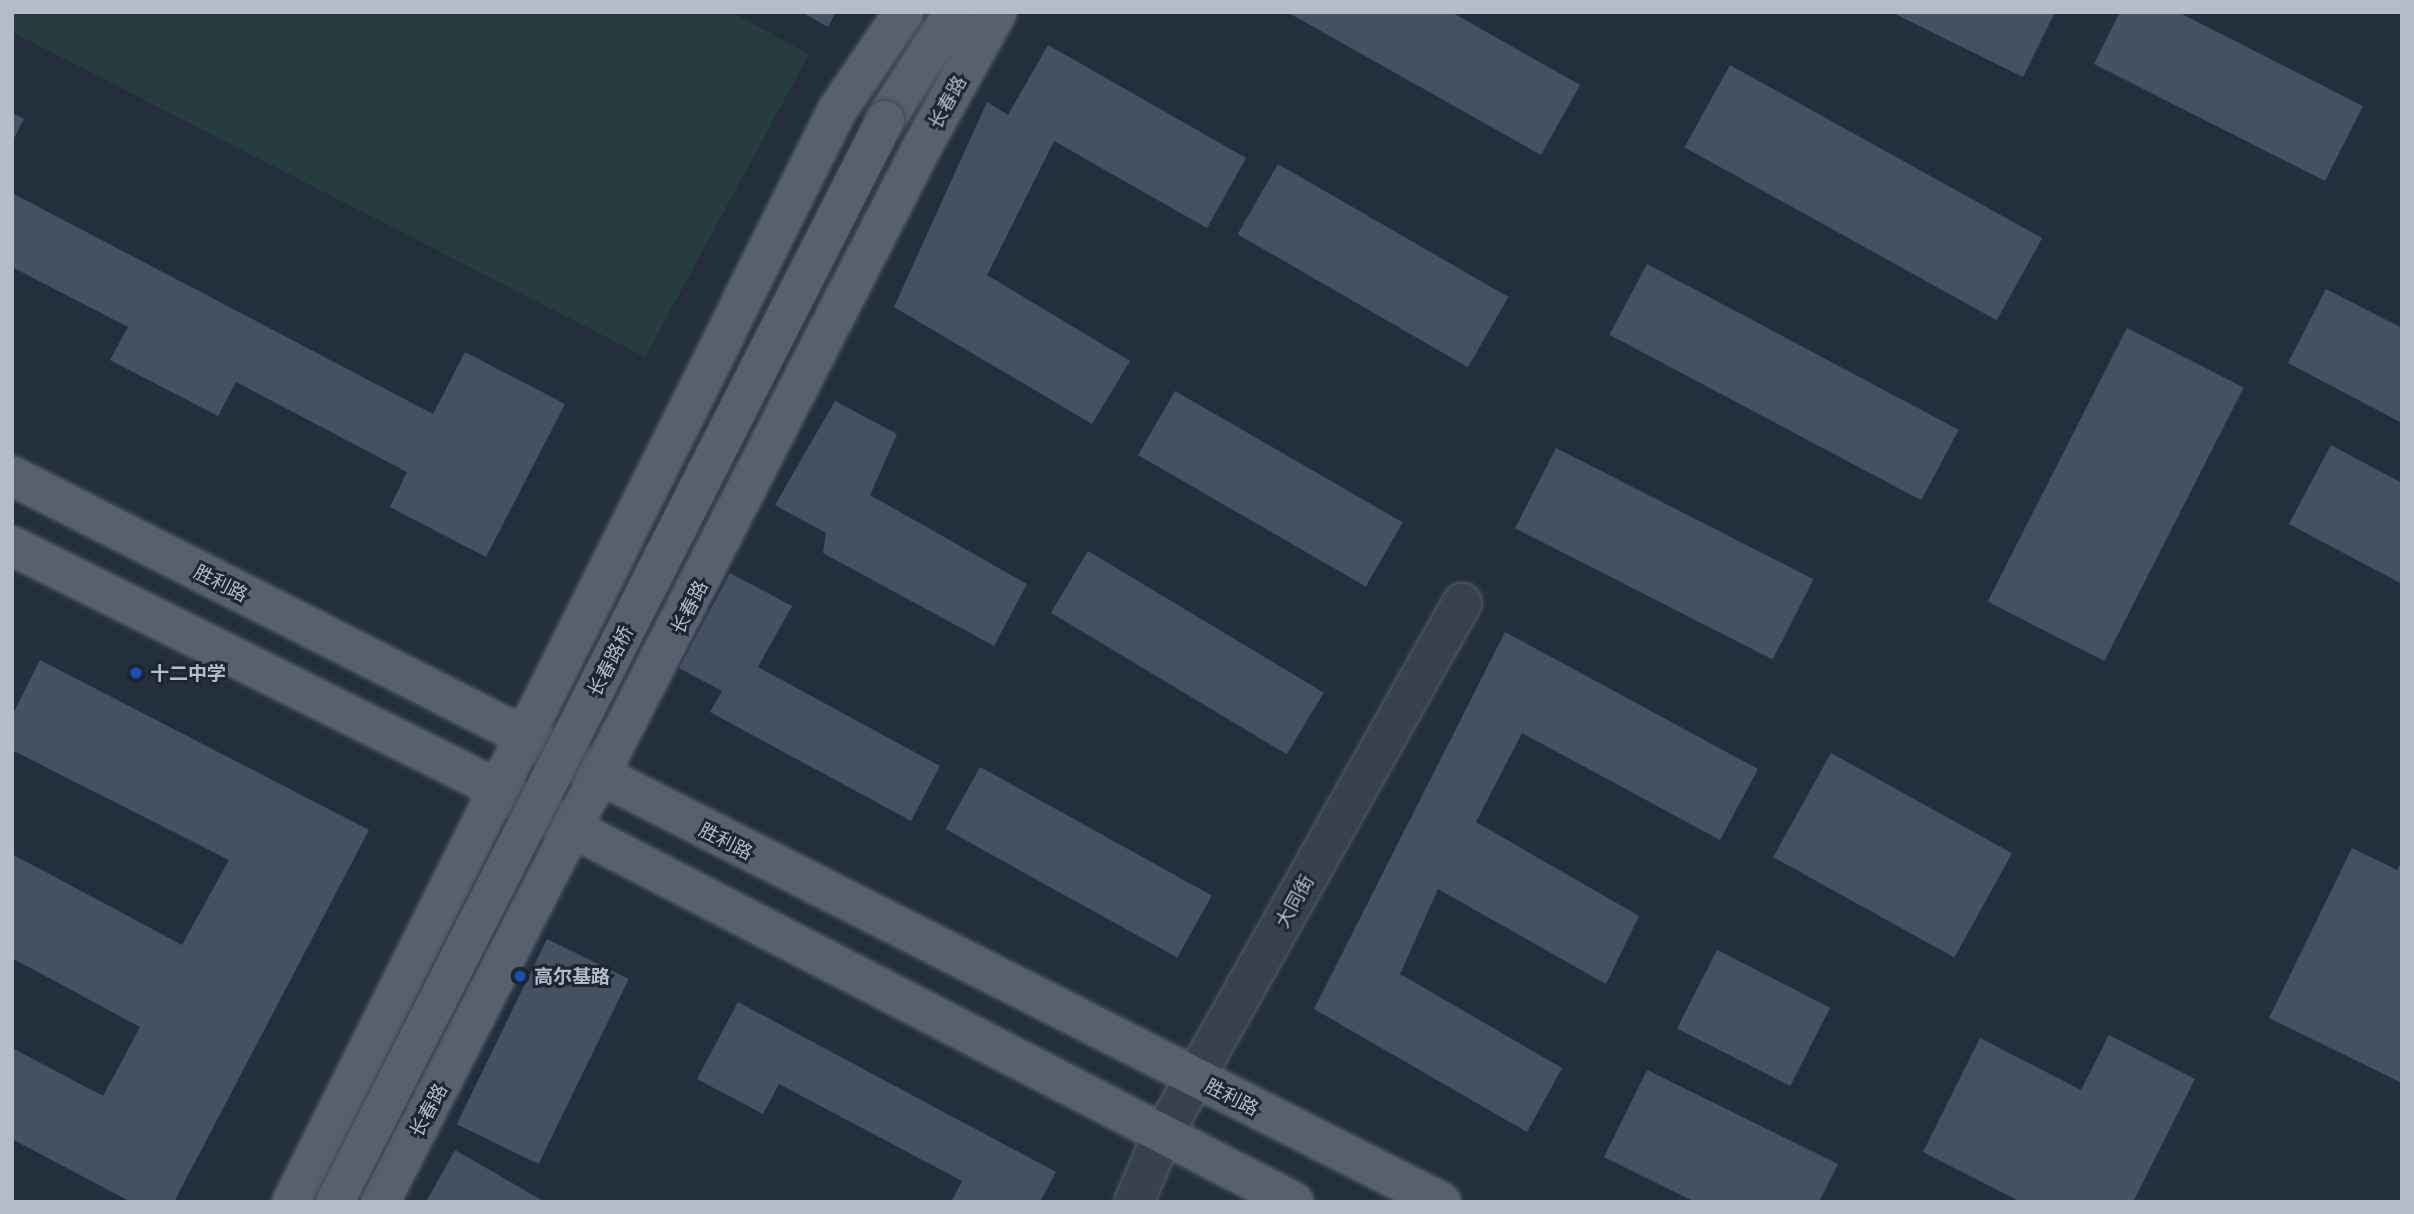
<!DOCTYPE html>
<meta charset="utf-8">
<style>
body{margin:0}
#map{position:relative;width:2414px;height:1214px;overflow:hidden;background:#242f3e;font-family:Barlow,"Noto Sans SC",sans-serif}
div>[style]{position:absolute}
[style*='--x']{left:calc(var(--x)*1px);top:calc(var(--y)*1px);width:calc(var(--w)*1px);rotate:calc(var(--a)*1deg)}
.green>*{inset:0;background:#263c3f}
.building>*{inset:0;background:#455162;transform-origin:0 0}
.roads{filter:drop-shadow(0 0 2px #565f6c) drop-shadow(0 0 2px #565f6c)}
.minor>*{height:38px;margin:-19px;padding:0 19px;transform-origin:19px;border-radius:19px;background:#38414e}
.major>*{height:38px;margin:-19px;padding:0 19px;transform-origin:19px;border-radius:19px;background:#56606e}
.bridges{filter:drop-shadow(0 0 2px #414a57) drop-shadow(0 0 2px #414a57)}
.major-bridge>*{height:38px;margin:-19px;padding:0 19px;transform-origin:19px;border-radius:19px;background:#56606e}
.dots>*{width:19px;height:19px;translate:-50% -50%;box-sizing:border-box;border:4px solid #1d2633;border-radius:50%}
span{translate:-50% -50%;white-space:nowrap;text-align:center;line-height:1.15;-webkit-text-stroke:6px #1d2633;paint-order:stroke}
.street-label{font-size:19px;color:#b4bcc9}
.poi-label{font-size:19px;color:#b4bcc9;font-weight:700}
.left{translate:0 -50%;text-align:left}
.frame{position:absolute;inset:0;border:14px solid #b4bcc9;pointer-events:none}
</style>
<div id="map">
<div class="green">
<i style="clip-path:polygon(15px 12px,731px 12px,809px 54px,645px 357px,12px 32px)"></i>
</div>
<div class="building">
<i style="clip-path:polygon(802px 12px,836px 12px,828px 27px)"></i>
<i style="clip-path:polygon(1287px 12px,1451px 12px,1580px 85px,1541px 155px)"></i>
<i style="clip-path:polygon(1891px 12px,2055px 12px,2023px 77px)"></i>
<i style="clip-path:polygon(2120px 12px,2178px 12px,2363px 106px,2325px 181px,2094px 64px)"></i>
<i style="clip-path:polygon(1048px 45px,1246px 158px,1207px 228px,1054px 141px,987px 275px,1130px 361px,1092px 424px,894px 307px,987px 102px,1008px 115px)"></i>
<i style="left:1730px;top:65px;width:357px;height:94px;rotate:29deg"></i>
<i style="clip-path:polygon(12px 113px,24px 119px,12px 142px)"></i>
<i style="left:1278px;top:164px;width:266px;height:81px;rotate:30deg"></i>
<i style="clip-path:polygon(12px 193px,433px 414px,465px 352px,565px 404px,486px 557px,390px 507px,407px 472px,236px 382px,218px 416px,110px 360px,128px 327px,12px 267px)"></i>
<i style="left:1647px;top:264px;width:353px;height:80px;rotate:28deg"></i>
<i style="clip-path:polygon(2326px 289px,2402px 328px,2402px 423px,2288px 363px)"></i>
<i style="left:2127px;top:328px;width:131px;height:307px;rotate:27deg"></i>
<i style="left:1175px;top:391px;width:263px;height:74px;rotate:30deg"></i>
<i style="clip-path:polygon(835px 401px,897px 434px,870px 495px,1027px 584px,994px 646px,823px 553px,826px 533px,775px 505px)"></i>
<i style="clip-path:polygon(2331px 445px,2402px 483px,2402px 584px,2289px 524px)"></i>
<i style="left:1556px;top:448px;width:289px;height:90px;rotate:27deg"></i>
<i style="left:1088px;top:551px;width:275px;height:72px;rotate:31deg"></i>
<i style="clip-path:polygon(730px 573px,792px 606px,758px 667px,940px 766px,911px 821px,710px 712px,722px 691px,679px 668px)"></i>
<i style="clip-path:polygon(1505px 632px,1758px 769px,1720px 840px,1522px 733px,1476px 822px,1639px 916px,1606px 984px,1438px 889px,1400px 974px,1562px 1068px,1527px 1132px,1314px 1009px)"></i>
<i style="clip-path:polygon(40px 660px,369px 830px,174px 1202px,131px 1202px,12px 1139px,12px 1048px,103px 1096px,140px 1027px,12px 958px,12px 854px,182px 945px,229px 860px,12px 750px,12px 716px)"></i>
<i style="left:1831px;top:753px;width:207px;height:119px;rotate:29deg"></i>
<i style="left:980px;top:767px;width:265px;height:71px;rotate:29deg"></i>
<i style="clip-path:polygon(2352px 848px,2397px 870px,2402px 860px,2402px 1083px,2269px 1018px)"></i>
<i style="left:547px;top:939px;width:91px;height:206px;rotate:26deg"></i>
<i style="left:1717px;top:950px;width:127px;height:88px;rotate:27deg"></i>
<i style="clip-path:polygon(738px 1002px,1056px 1172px,1040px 1202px,951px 1202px,962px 1181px,779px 1084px,763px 1114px,697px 1079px)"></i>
<i style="clip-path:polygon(2109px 1035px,2195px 1079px,2133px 1202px,2021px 1202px,1923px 1152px,1980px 1038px,2081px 1090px)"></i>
<i style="clip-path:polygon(1647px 1070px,1838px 1164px,1819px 1202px,1695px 1202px,1604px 1157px)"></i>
<i style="clip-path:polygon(455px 1150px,545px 1202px,426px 1202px)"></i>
</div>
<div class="roads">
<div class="minor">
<i style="--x:1134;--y:1202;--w:72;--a:-67"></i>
<i style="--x:1162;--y:1136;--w:612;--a:-60.63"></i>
</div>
<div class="major">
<i style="--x:885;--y:120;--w:128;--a:-57.4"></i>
<i style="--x:12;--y:476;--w:1603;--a:26.93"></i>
<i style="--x:12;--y:546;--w:501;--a:26.57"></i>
<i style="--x:460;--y:770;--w:939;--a:27.38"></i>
<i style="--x:292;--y:1202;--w:1222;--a:-63.46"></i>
<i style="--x:838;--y:109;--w:117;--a:-55.8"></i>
<i style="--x:380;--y:1202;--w:1186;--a:-62.81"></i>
<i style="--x:922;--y:147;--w:154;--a:-60.9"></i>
</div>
</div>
<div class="bridges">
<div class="major-bridge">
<i style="--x:335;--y:1202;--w:1214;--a:-63.05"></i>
</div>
</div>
<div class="dots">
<i style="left:136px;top:673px;background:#1a4fb4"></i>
<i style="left:520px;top:976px;background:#1a4fb4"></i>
</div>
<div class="street-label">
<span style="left:947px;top:102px;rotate:-61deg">长春路</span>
<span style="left:221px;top:583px;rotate:27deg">胜利路</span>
<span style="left:689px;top:607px;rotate:-63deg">长春路</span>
<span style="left:610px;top:661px;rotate:-63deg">长春路桥</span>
<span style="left:726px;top:841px;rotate:27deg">胜利路</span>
<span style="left:1294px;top:901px;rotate:-61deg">大同街</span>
<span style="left:1232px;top:1097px;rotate:27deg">胜利路</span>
<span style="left:428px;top:1110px;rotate:-62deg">长春路</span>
</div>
<div class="poi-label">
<span class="left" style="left:150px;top:673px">十二中学</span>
<span class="left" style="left:534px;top:976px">高尔基路</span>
</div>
<div class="frame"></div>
</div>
